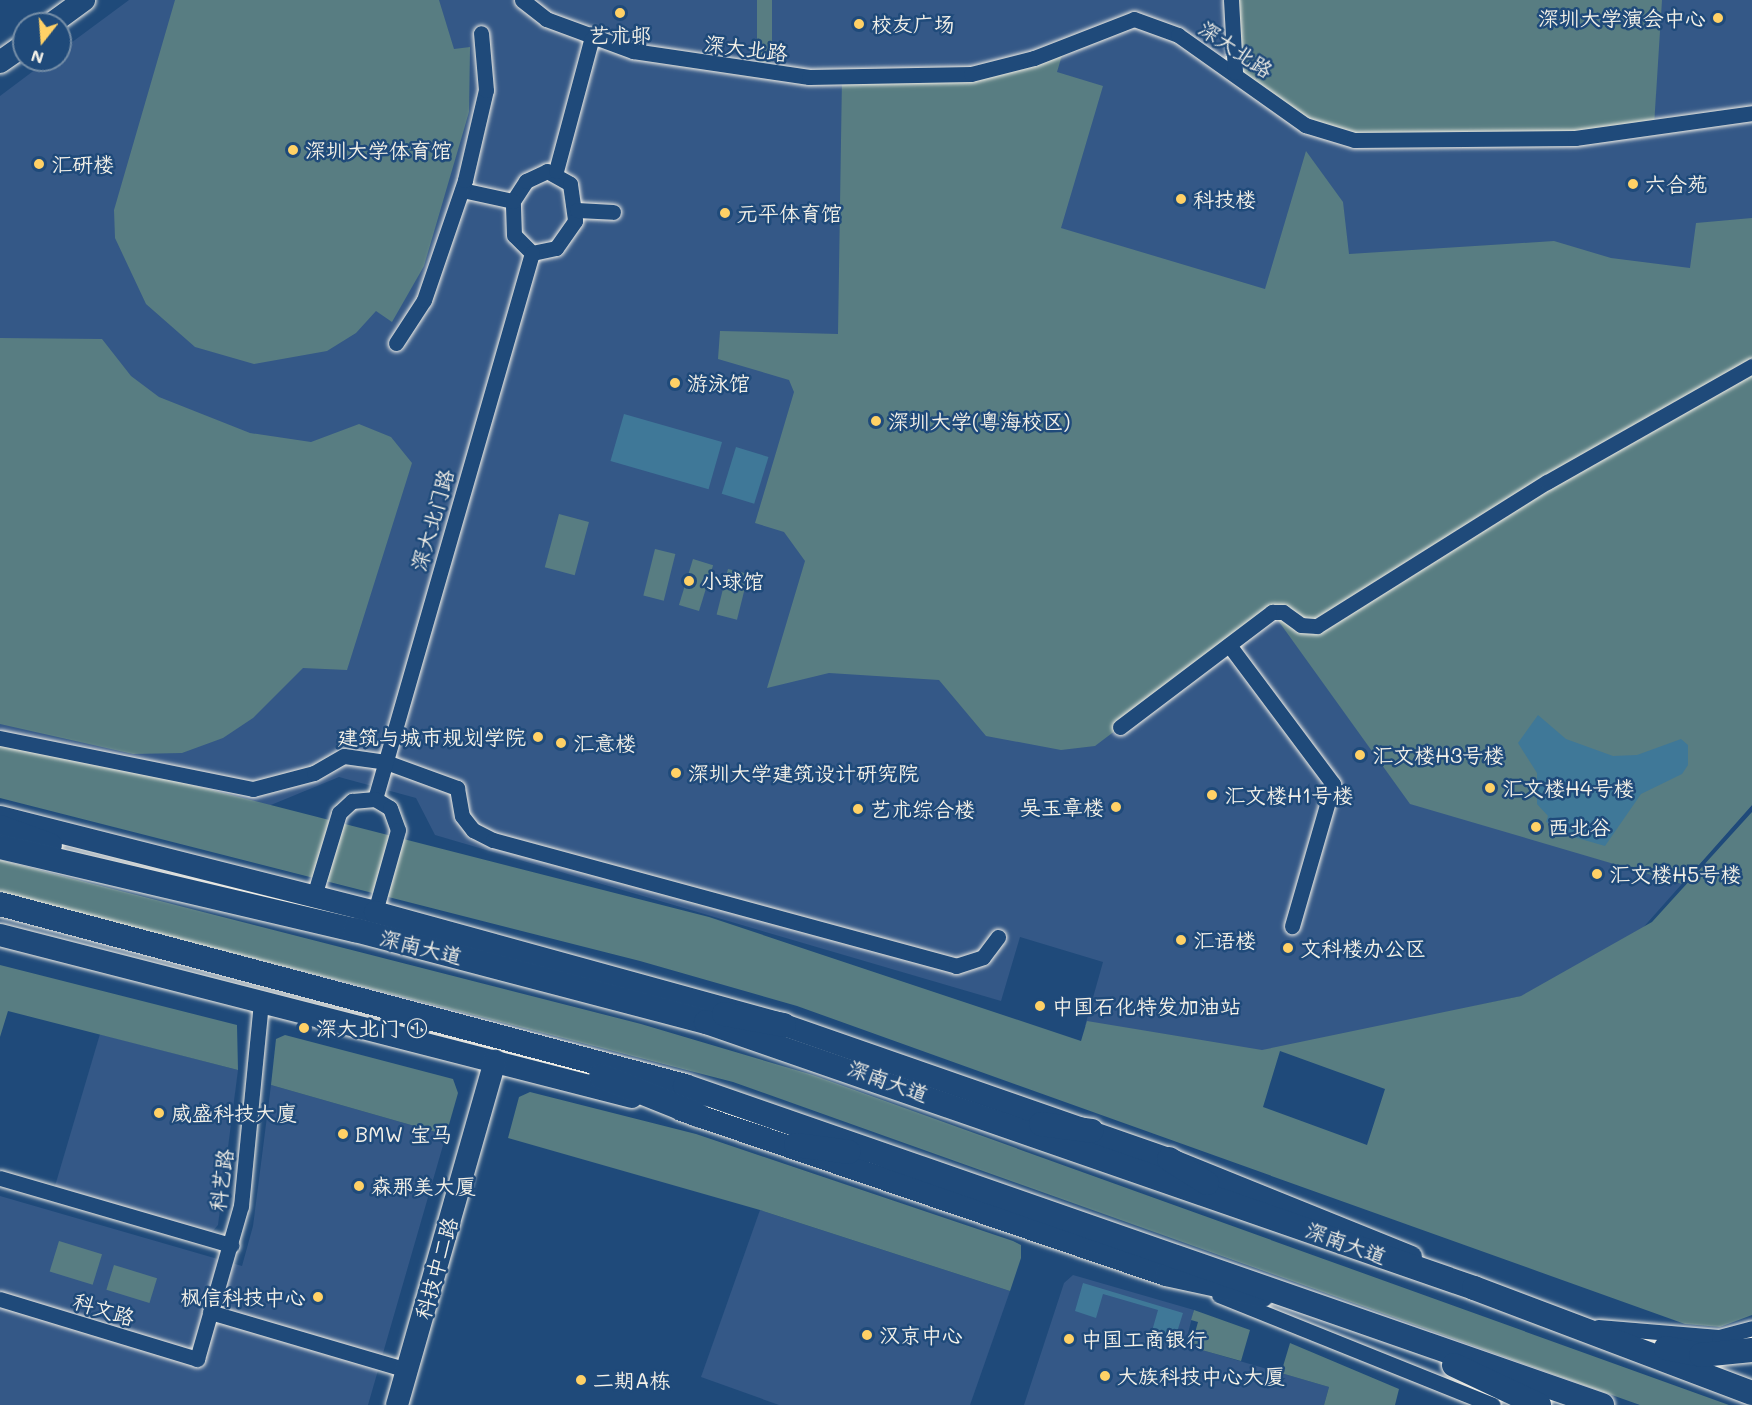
<!DOCTYPE html>
<meta charset="utf-8">
<style>
body{margin:0}
#map{position:relative;width:1752px;height:1405px;overflow:hidden;background:#1f4a7a;font-family:Mali,"LXGW WenKai TC",sans-serif}
div>[style]{position:absolute}
[style*='--x']{left:calc(var(--x)*1px);top:calc(var(--y)*1px);width:calc(var(--w)*1px);rotate:calc(var(--a)*1deg)}
.built>*{inset:0;background:#345887}
.green>*{inset:0;background:#587d82;transform-origin:0 0}
.water>*{inset:0;background:#3f7898;transform-origin:0 0}
.roads{filter:drop-shadow(0 0 2px #f4f1e8) drop-shadow(0 0 2px #f4f1e8)}
.street>*{height:15px;margin:-7.5px;padding:0 7.5px;transform-origin:7.5px;border-radius:7.5px;background:#1f4a7a}
.secondary>*{height:22px;margin:-11px;padding:0 11px;transform-origin:11px;border-radius:11px;background:#1f4a7a}
.primary>*{height:24px;margin:-12px;padding:0 12px;transform-origin:12px;border-radius:12px;background:#1f4a7a}
.dots>*{width:16px;height:16px;translate:-50% -50%;box-sizing:border-box;border:3px solid #1f4a7a;border-radius:50%}
span{translate:-50% -50%;white-space:nowrap;text-align:center;line-height:1.15;-webkit-text-stroke:5px #1f4a7a;paint-order:stroke}
.poi-label{font-size:21px;color:#f4f1e8}
.right{translate:-100% -50%;text-align:right}
.left{translate:0 -50%;text-align:left}
.street-label{font-size:21px;color:#f4f1e8}
.north{position:absolute;left:12px;top:12px;width:60px;height:60px;box-sizing:border-box;background:#1f4a7a;border:2px solid #748da6;border-radius:50%;rotate:197deg;font-size:16px;font-weight:700;line-height:24px;text-align:center;color:#f4f1e8}
.north::after{content:'';display:block;margin:auto;width:21px;height:27px;background:#ffd166;clip-path:polygon(50% 0,100% 100%,50% 72%,0 100%)}
</style>
<div id="map">
<div class="built">
<i style="clip-path:polygon(129px 0,1752px 0,1752px 805px,1625px 948px,1567px 986px,1275px 1050px,1187px 1056px,1085px 1026px,1103px 962px,1020px 937px,1001px 1001px,435px 835px,416px 798px,339px 777px,266px 807px,0 747px,0 96px,48px 60px,60px 60px,60px 51px)"></i>
<i style="clip-path:polygon(100px 1034px,238px 1070px,218px 1225px,211px 1233px,55px 1186px)"></i>
<i style="clip-path:polygon(271px 1085px,446px 1135px,368px 1405px,0 1405px,0 1196px,242px 1266px,253px 1226px)"></i>
<i style="clip-path:polygon(760px 1210px,1010px 1291px,970px 1405px,779px 1405px,701px 1377px)"></i>
<i style="clip-path:polygon(1073px 1275px,1194px 1310px,1185px 1345px,1329px 1387px,1324px 1405px,1024px 1405px,1064px 1283px)"></i>
</div>
<div class="green">
<i style="clip-path:polygon(175px 0,439px 0,454px 49px,470px 47px,469px 112px,424px 266px,392px 322px,376px 311px,356px 333px,327px 351px,254px 364px,195px 347px,146px 304px,115px 238px,114px 210px)"></i>
<i style="left:757px;top:0;width:15px;height:62px"></i>
<i style="clip-path:polygon(1231px 0,1662px 0,1654px 126px,1575px 138px,1331px 135px,1235px 72px)"></i>
<i style="clip-path:polygon(1065px 45px,1057px 72px,1103px 86px,1061px 228px,1265px 289px,1306px 151px,1343px 202px,1349px 254px,1554px 241px,1611px 258px,1690px 268px,1696px 223px,1752px 218px,1752px 805px,1682px 884px,1410px 804px,1272px 612px,1095px 746px,1061px 750px,986px 736px,939px 680px,829px 673px,767px 688px,805px 561px,784px 532px,755px 523px,794px 392px,789px 380px,718px 359px,720px 331px,838px 334px,842px 77px,921px 79px)"></i>
<i style="clip-path:polygon(0 338px,102px 339px,131px 376px,159px 397px,250px 433px,311px 442px,359px 424px,391px 437px,412px 463px,347px 670px,303px 668px,253px 718px,223px 738px,182px 753px,133px 754px,0 724px)"></i>
<i style="left:559px;top:514px;width:31px;height:55px;rotate:15deg"></i>
<i style="left:655px;top:549px;width:21px;height:48px;rotate:14deg"></i>
<i style="left:693px;top:559px;width:21px;height:48px;rotate:17deg"></i>
<i style="left:728px;top:569px;width:21px;height:47px;rotate:14deg"></i>
<i style="clip-path:polygon(evenodd,0 736px,709px 917px,1081px 1041px,1087px 1021px,1262px 1050px,1521px 996px,1652px 922px,1752px 812px,1752px 1315px,1720px 1327px,1685px 1324px,797px 1006px,640px 961px,0 798px,0 736px,1280px 1051px,1385px 1089px,1367px 1145px,1263px 1107px,1280px 1051px)"></i>
<i style="clip-path:polygon(0 860px,641px 1024px,813px 1075px,1729px 1405px,1640px 1405px,733px 1082px,0 893px)"></i>
<i style="clip-path:polygon(0 965px,237px 1025px,238px 1070px,8px 1011px,0 1037px)"></i>
<i style="clip-path:polygon(285px 1035px,453px 1079px,458px 1093px,446px 1135px,271px 1085px,276px 1039px)"></i>
<i style="clip-path:polygon(530px 1092px,696px 1134px,1013px 1241px,1021px 1245px,1021px 1258px,1010px 1291px,760px 1210px,508px 1138px,519px 1097px)"></i>
<i style="left:59px;top:1241px;width:45px;height:32px;rotate:17deg"></i>
<i style="left:114px;top:1265px;width:45px;height:26px;rotate:17deg"></i>
<i style="clip-path:polygon(1194px 1310px,1250px 1330px,1241px 1361px,1191px 1347px,1198px 1322px,1191px 1320px)"></i>
<i style="clip-path:polygon(1290px 1343px,1399px 1389px,1395px 1405px,1324px 1405px,1329px 1387px,1281px 1373px)"></i>
</div>
<div class="water">
<i style="left:624px;top:414px;width:102px;height:49px;rotate:16deg"></i>
<i style="left:736px;top:447px;width:34px;height:49px;rotate:17deg"></i>
<i style="clip-path:polygon(1538px 715px,1566px 739px,1613px 756px,1637px 755px,1681px 739px,1688px 745px,1688px 765px,1682px 774px,1641px 794px,1605px 846px,1553px 831px,1554px 825px,1546px 822px,1548px 816px,1537px 804px,1537px 773px,1518px 743px)"></i>
<i style="clip-path:polygon(1083px 1283px,1183px 1313px,1173px 1345px,1150px 1338px,1158px 1310px,1103px 1294px,1096px 1318px,1075px 1311px)"></i>
</div>
<div class="roads">
<div class="street">
<i style="--x:522;--y:0;--w:31;--a:38"></i>
<i style="--x:546;--y:19;--w:93;--a:20.2"></i>
<i style="--x:633;--y:51;--w:178;--a:8.4"></i>
<i style="--x:809;--y:77;--w:162;--a:-1.1"></i>
<i style="--x:971;--y:74;--w:65;--a:-14.3"></i>
<i style="--x:1034;--y:58;--w:107;--a:-21.3"></i>
<i style="--x:1134;--y:19;--w:47;--a:20"></i>
<i style="--x:1178;--y:35;--w:156;--a:35.3"></i>
<i style="--x:1305;--y:125;--w:51;--a:17"></i>
<i style="--x:1354;--y:140;--w:221;--a:-0.5"></i>
<i style="--x:1575;--y:138;--w:179;--a:-8"></i>
<i style="--x:1231;--y:0;--w:72;--a:86.8"></i>
<i style="--x:547;--y:171;--w:26;--a:29"></i>
<i style="--x:570;--y:184;--w:37;--a:82"></i>
<i style="--x:575;--y:221;--w:33;--a:125"></i>
<i style="--x:556;--y:248;--w:25;--a:168"></i>
<i style="--x:532;--y:253;--w:25;--a:-135"></i>
<i style="--x:514;--y:235;--w:34;--a:-92"></i>
<i style="--x:513;--y:201;--w:24;--a:-57"></i>
<i style="--x:526;--y:181;--w:23;--a:-25"></i>
<i style="--x:556;--y:171;--w:136;--a:-75"></i>
<i style="--x:462;--y:190;--w:52;--a:12.2"></i>
<i style="--x:577;--y:210;--w:36;--a:3"></i>
<i style="--x:396;--y:343;--w:51;--a:-56.9"></i>
<i style="--x:424;--y:300;--w:127;--a:-71.1"></i>
<i style="--x:465;--y:180;--w:92;--a:-76.9"></i>
<i style="--x:486;--y:90;--w:57;--a:-95"></i>
<i style="--x:1229;--y:645;--w:174;--a:53.2"></i>
<i style="--x:1333;--y:784;--w:148;--a:106.1"></i>
<i style="--x:1120;--y:727;--w:191;--a:-37.1"></i>
<i style="--x:1272;--y:612;--w:11;--a:0"></i>
<i style="--x:1283;--y:612;--w:22;--a:36"></i>
<i style="--x:1301;--y:625;--w:16;--a:4"></i>
<i style="--x:1317;--y:626;--w:271;--a:-32.1"></i>
<i style="--x:1547;--y:482;--w:236;--a:-29.5"></i>
<i style="--x:0;--y:738;--w:258;--a:11.4"></i>
<i style="--x:253;--y:789;--w:63;--a:-14.7"></i>
<i style="--x:314;--y:773;--w:34;--a:-30"></i>
<i style="--x:344;--y:756;--w:42;--a:8.1"></i>
<i style="--x:386;--y:762;--w:76;--a:20.1"></i>
<i style="--x:457;--y:788;--w:28;--a:80"></i>
<i style="--x:462;--y:816;--w:18;--a:52"></i>
<i style="--x:473;--y:830;--w:22;--a:27"></i>
<i style="--x:493;--y:840;--w:480;--a:15.2"></i>
<i style="--x:956;--y:966;--w:28;--a:-18"></i>
<i style="--x:983;--y:957;--w:25;--a:-53"></i>
<i style="--x:375;--y:799;--w:568;--a:-73.96"></i>
<i style="--x:314;--y:896;--w:87;--a:-73.2"></i>
<i style="--x:339;--y:813;--w:18;--a:-43"></i>
<i style="--x:352;--y:801;--w:23;--a:-5"></i>
<i style="--x:375;--y:799;--w:17;--a:31"></i>
<i style="--x:390;--y:808;--w:23;--a:70"></i>
<i style="--x:398;--y:830;--w:85;--a:105.7"></i>
<i style="--x:0;--y:1178;--w:241;--a:16.2"></i>
<i style="--x:1219;--y:1295;--w:295;--a:21.9"></i>
<i style="--x:0;--y:1299;--w:206;--a:16.9"></i>
<i style="--x:197;--y:1359;--w:159;--a:-74"></i>
<i style="--x:241;--y:1206;--w:205;--a:-84.4"></i>
<i style="--x:210;--y:1312;--w:205;--a:16.4"></i>
<i style="--x:1598;--y:1327;--w:121;--a:4.7"></i>
<i style="--x:1719;--y:1337;--w:34;--a:-15"></i>
</div>
<div class="secondary">
<i style="--x:51;--y:24;--w:41;--a:-36"></i>
<i style="--x:0;--y:62;--w:29;--a:-35"></i>
<i style="--x:0;--y:817;--w:387;--a:14.2"></i>
<i style="--x:375;--y:912;--w:424;--a:15.4"></i>
<i style="--x:784;--y:1025;--w:408;--a:19.2"></i>
<i style="--x:1169;--y:1159;--w:261;--a:22"></i>
<i style="--x:0;--y:935;--w:652;--a:14.38"></i>
<i style="--x:681;--y:1110;--w:512;--a:18.79"></i>
<i style="--x:1166;--y:1275;--w:99;--a:12.2"></i>
<i style="--x:397;--y:1405;--w:358;--a:-74.1"></i>
</div>
<div class="primary">
<i style="--x:0;--y:827;--w:53;--a:19.8"></i>
<i style="--x:0;--y:847;--w:365;--a:13.2"></i>
<i style="--x:355;--y:930;--w:363;--a:14.7"></i>
<i style="--x:706;--y:1022;--w:813;--a:19.1"></i>
<i style="--x:1474;--y:1288;--w:297;--a:20.7"></i>
<i style="--x:0;--y:904;--w:709;--a:14.88"></i>
<i style="--x:685;--y:1086;--w:971;--a:19.18"></i>
<i style="--x:724;--y:1014;--w:61;--a:10.4"></i>
<i style="--x:601;--y:1076;--w:105;--a:21.9"></i>
<i style="--x:1041;--y:1124;--w:51;--a:7.8"></i>
<i style="--x:796;--y:1145;--w:53;--a:7.5"></i>
<i style="--x:1169;--y:1159;--w:45;--a:32.3"></i>
<i style="--x:1666;--y:1348;--w:36;--a:11"></i>
<i style="--x:1701;--y:1355;--w:51;--a:-5.6"></i>
<i style="--x:1454;--y:1365;--w:94;--a:25.2"></i>
</div>
</div>
<div class="dots">
<i style="left:620px;top:13px;background:#ffd166"></i>
<i style="left:1718px;top:18px;background:#ffd166"></i>
<i style="left:859px;top:24px;background:#ffd166"></i>
<i style="left:293px;top:150px;background:#ffd166"></i>
<i style="left:39px;top:164px;background:#ffd166"></i>
<i style="left:1633px;top:184px;background:#ffd166"></i>
<i style="left:1181px;top:199px;background:#ffd166"></i>
<i style="left:725px;top:213px;background:#ffd166"></i>
<i style="left:675px;top:383px;background:#ffd166"></i>
<i style="left:876px;top:421px;background:#ffd166"></i>
<i style="left:689px;top:581px;background:#ffd166"></i>
<i style="left:538px;top:737px;background:#ffd166"></i>
<i style="left:561px;top:743px;background:#ffd166"></i>
<i style="left:1360px;top:755px;background:#ffd166"></i>
<i style="left:676px;top:773px;background:#ffd166"></i>
<i style="left:1490px;top:788px;background:#ffd166"></i>
<i style="left:1212px;top:795px;background:#ffd166"></i>
<i style="left:1116px;top:807px;background:#ffd166"></i>
<i style="left:858px;top:809px;background:#ffd166"></i>
<i style="left:1536px;top:827px;background:#ffd166"></i>
<i style="left:1597px;top:874px;background:#ffd166"></i>
<i style="left:1181px;top:940px;background:#ffd166"></i>
<i style="left:1288px;top:948px;background:#ffd166"></i>
<i style="left:1040px;top:1006px;background:#ffd166"></i>
<i style="left:304px;top:1028px;background:#ffd166"></i>
<i style="left:159px;top:1113px;background:#ffd166"></i>
<i style="left:343px;top:1134px;background:#ffd166"></i>
<i style="left:359px;top:1186px;background:#ffd166"></i>
<i style="left:318px;top:1297px;background:#ffd166"></i>
<i style="left:867px;top:1335px;background:#ffd166"></i>
<i style="left:1069px;top:1339px;background:#ffd166"></i>
<i style="left:1105px;top:1376px;background:#ffd166"></i>
<i style="left:581px;top:1380px;background:#ffd166"></i>
</div>
<div class="poi-label">
<span class="right" style="left:1706px;top:18px">深圳大学演会中心</span>
<span class="left" style="left:871px;top:24px">校友广场</span>
<span style="left:620px;top:35px">艺术邨</span>
<span class="left" style="left:305px;top:150px">深圳大学体育馆</span>
<span class="left" style="left:51px;top:164px">汇研楼</span>
<span class="left" style="left:1645px;top:184px">六合苑</span>
<span class="left" style="left:1193px;top:199px">科技楼</span>
<span class="left" style="left:737px;top:213px">元平体育馆</span>
<span class="left" style="left:687px;top:383px">游泳馆</span>
<span class="left" style="left:888px;top:421px">深圳大学(粤海校区)</span>
<span class="left" style="left:701px;top:581px">小球馆</span>
<span class="right" style="left:526px;top:737px">建筑与城市规划学院</span>
<span class="left" style="left:573px;top:743px">汇意楼</span>
<span class="left" style="left:1372px;top:755px">汇文楼H3号楼</span>
<span class="left" style="left:688px;top:773px">深圳大学建筑设计研究院</span>
<span class="left" style="left:1502px;top:788px">汇文楼H4号楼</span>
<span class="left" style="left:1224px;top:795px">汇文楼H1号楼</span>
<span class="right" style="left:1104px;top:807px">吴玉章楼</span>
<span class="left" style="left:870px;top:809px">艺术综合楼</span>
<span class="left" style="left:1548px;top:827px">西北谷</span>
<span class="left" style="left:1609px;top:874px">汇文楼H5号楼</span>
<span class="left" style="left:1193px;top:940px">汇语楼</span>
<span class="left" style="left:1300px;top:948px">文科楼办公区</span>
<span class="left" style="left:1052px;top:1006px">中国石化特发加油站</span>
<span class="left" style="left:316px;top:1028px">深大北门 ①</span>
<span class="left" style="left:171px;top:1113px">威盛科技大廈</span>
<span class="left" style="left:355px;top:1134px">BMW 宝马</span>
<span class="left" style="left:371px;top:1186px">森那美大厦</span>
<span class="right" style="left:306px;top:1297px">枫信科技中心</span>
<span class="left" style="left:879px;top:1335px">汉京中心</span>
<span class="left" style="left:1081px;top:1339px">中国工商银行</span>
<span class="left" style="left:1117px;top:1376px">大族科技中心大厦</span>
<span class="left" style="left:593px;top:1380px">二期A栋</span>
</div>
<div class="street-label">
<span style="left:746px;top:48px;rotate:7deg">深大北路</span>
<span style="left:1236px;top:49px;rotate:34deg">深大北路</span>
<span style="left:432px;top:520px;rotate:-74deg">深大北门路</span>
<span style="left:421px;top:947px;rotate:14deg">深南大道</span>
<span style="left:888px;top:1081px;rotate:20deg">深南大道</span>
<span style="left:221px;top:1180px;rotate:-82deg">科艺路</span>
<span style="left:1346px;top:1243px;rotate:20deg">深南大道</span>
<span style="left:436px;top:1268px;rotate:-74deg">科技中二路</span>
<span style="left:104px;top:1309px;rotate:17deg">科文路</span>
</div>
<div class="north">N</div>
</div>
